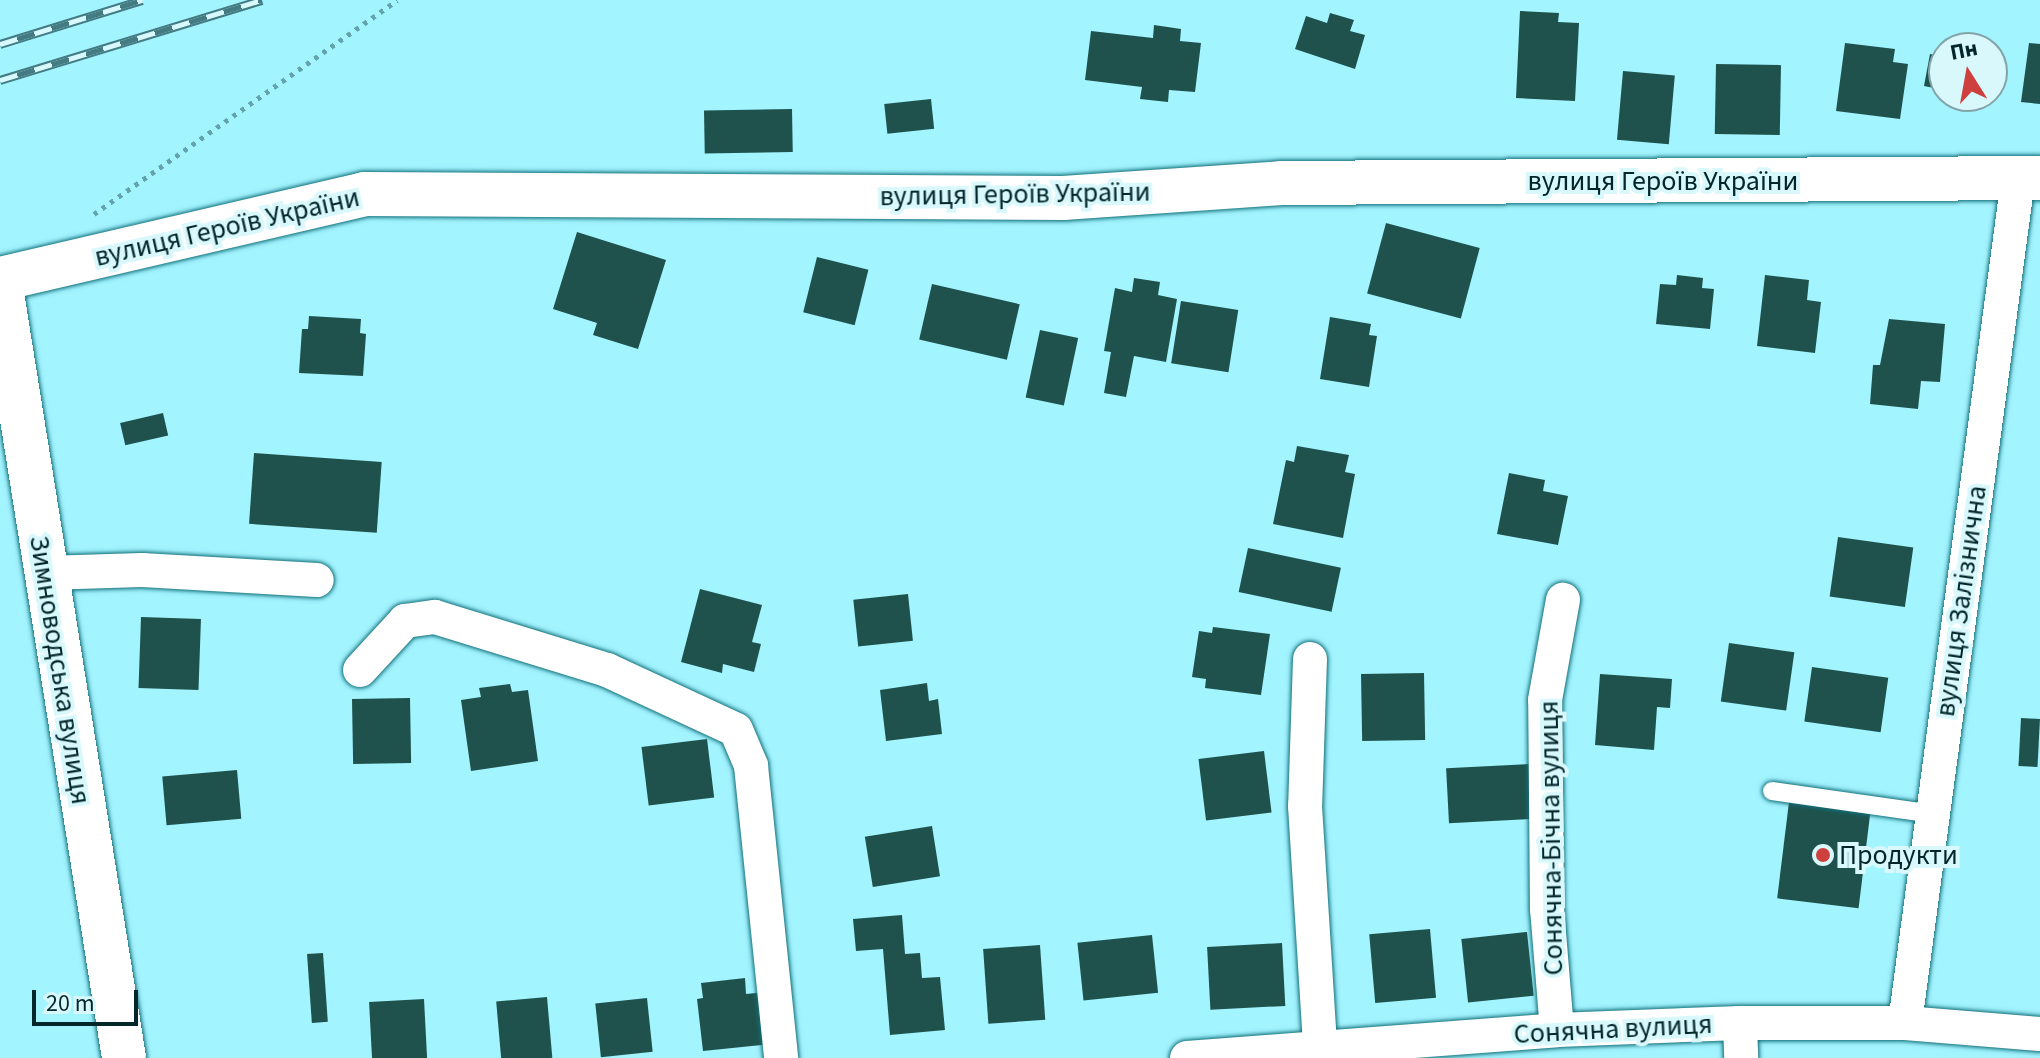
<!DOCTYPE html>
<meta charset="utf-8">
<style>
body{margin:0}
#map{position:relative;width:2040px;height:1058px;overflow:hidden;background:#a2f4ff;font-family:"Source Sans 3",sans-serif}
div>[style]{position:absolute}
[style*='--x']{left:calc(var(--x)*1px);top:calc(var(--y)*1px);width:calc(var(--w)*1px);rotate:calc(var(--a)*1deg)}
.building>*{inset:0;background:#1f524d;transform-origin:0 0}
.path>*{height:5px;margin-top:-2.5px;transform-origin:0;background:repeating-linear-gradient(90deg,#63a4ac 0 4px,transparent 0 10px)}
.roads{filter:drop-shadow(0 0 2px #12707a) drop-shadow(0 0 2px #12707a)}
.lane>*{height:18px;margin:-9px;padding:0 9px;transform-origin:9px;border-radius:9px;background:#fff}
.street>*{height:34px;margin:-17px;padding:0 17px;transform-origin:17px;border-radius:17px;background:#fff}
.secondary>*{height:44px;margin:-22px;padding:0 22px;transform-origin:22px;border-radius:22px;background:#fff}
.rail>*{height:9px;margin-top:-4.5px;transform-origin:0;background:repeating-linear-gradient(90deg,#d9f8fc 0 18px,#447b82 0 36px);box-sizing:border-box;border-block:2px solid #447b82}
.dots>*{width:22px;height:22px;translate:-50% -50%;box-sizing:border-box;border:4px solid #d9f8fc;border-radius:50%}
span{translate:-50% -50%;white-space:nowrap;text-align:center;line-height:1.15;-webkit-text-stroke:8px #d9f8fc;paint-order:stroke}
.street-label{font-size:28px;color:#02272b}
.poi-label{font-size:28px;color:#02272b}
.left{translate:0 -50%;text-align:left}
.north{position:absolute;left:1928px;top:32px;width:80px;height:80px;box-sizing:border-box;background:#d9f8fc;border:2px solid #83a4a8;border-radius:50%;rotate:349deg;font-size:22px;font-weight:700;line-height:32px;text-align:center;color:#02272b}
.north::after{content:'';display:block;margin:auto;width:28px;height:36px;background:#ce403d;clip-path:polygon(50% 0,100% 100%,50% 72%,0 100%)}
.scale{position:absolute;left:32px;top:990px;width:106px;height:36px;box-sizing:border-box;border:4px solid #02272b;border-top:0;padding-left:10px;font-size:24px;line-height:28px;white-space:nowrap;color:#02272b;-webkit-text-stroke:6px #d9f8fc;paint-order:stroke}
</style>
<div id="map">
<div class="building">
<i style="clip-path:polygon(1520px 11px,1559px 13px,1558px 22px,1579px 23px,1575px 101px,1516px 98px)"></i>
<i style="clip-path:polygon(1330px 13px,1354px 20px,1350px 31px,1365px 35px,1355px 69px,1295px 49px,1306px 16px,1327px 23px)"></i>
<i style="clip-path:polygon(1154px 25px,1181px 29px,1180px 41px,1201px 43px,1195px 92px,1169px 90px,1168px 102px,1140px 99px,1142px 87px,1085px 80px,1091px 31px,1153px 38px)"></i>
<i style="clip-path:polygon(1845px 43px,1895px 49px,1893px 62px,1908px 64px,1900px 119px,1836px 111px)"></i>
<i style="clip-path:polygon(2029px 43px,2040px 44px,2040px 104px,2021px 102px)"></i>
<i style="clip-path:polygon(1930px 54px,1944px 57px,1944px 90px,1924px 86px)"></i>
<i style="left:1716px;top:64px;width:65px;height:70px;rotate:1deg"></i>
<i style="left:1623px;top:71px;width:52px;height:69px;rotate:5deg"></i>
<i style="left:931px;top:99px;width:30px;height:47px;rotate:84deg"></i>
<i style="left:792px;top:109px;width:43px;height:88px;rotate:89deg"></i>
<i style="left:1386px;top:223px;width:97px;height:73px;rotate:15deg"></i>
<i style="clip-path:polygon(577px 232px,666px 260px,638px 349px,593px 335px,597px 323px,553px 309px)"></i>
<i style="left:817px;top:257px;width:53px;height:57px;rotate:14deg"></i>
<i style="clip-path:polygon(1677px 275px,1703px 278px,1702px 288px,1714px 289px,1710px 329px,1656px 324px,1660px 284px,1676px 285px)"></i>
<i style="clip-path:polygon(1765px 275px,1809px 280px,1807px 300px,1821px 302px,1815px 353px,1757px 346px)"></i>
<i style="clip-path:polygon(1134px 278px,1160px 282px,1158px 295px,1177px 299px,1166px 362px,1134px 356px,1126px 397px,1104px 393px,1111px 352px,1104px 351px,1115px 288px,1132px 292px)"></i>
<i style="left:932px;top:284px;width:90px;height:57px;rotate:13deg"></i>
<i style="left:1181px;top:301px;width:58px;height:63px;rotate:9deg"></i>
<i style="clip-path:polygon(309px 316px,361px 319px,360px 333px,366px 334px,363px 376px,299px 373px,302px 329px,308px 329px)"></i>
<i style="clip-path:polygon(1330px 317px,1371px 324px,1369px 335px,1377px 336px,1369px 387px,1320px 379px)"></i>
<i style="clip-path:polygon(1889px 319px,1945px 324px,1940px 382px,1921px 381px,1918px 409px,1870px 404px,1873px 365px,1880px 365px)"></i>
<i style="left:1040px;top:330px;width:39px;height:69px;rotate:12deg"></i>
<i style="left:163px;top:413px;width:23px;height:44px;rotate:77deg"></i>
<i style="clip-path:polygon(1297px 446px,1349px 455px,1345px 472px,1355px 474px,1343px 538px,1273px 524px,1286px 460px,1294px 462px)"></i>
<i style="left:254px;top:453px;width:128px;height:71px;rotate:4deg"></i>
<i style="clip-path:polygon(1509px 473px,1545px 480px,1543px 491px,1568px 496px,1558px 545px,1497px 534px)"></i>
<i style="left:1838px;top:537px;width:76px;height:60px;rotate:8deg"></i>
<i style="left:1248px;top:548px;width:95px;height:45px;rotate:12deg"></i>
<i style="clip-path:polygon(700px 589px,762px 605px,752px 642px,761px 644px,754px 672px,723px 664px,722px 673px,681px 662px)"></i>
<i style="left:908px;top:594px;width:47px;height:55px;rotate:84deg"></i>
<i style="left:141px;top:617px;width:60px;height:71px;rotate:2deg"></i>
<i style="clip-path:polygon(1213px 627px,1270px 634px,1261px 695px,1205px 688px,1206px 679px,1192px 677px,1199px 631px,1212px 633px)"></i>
<i style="left:1729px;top:643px;width:66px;height:59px;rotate:8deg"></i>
<i style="left:1812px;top:667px;width:77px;height:55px;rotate:8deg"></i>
<i style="left:1424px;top:673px;width:67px;height:63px;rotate:89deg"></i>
<i style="clip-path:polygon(1600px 674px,1672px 679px,1670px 708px,1657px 707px,1654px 750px,1595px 745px)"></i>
<i style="clip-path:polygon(927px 683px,929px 701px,938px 699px,942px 734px,886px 741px,880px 690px)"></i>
<i style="clip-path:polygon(510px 684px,512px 692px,528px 690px,538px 761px,471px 771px,461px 700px,481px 697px,479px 688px)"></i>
<i style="left:410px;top:698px;width:65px;height:58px;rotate:89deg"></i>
<i style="left:2021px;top:718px;width:19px;height:48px;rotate:3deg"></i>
<i style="left:707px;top:739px;width:59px;height:66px;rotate:83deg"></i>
<i style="left:1264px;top:751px;width:62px;height:66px;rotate:83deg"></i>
<i style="left:1529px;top:764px;width:55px;height:83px;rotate:87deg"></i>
<i style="left:237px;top:770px;width:49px;height:75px;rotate:85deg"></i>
<i style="left:1789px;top:802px;width:82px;height:97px;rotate:7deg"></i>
<i style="left:932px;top:826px;width:51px;height:68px;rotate:81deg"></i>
<i style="clip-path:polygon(902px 915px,905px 954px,920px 953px,922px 978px,940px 977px,945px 1030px,890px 1035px,883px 949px,856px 951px,853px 919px)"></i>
<i style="left:1430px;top:929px;width:69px;height:61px;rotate:85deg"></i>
<i style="left:1527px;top:932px;width:64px;height:66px;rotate:84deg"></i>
<i style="left:1152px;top:935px;width:58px;height:75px;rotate:84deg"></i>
<i style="left:1282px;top:943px;width:63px;height:75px;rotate:87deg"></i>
<i style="left:1040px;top:945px;width:75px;height:57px;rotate:86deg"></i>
<i style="left:323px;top:953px;width:69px;height:16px;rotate:86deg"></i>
<i style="clip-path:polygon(745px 978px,746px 994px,766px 992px,772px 1044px,703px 1051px,697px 999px,703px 998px,701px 983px)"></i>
<i style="left:547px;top:997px;width:61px;height:51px;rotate:85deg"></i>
<i style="left:647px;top:998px;width:54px;height:52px;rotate:84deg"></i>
<i style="left:424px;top:999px;width:59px;height:55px;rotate:87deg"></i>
</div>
<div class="path">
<i style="--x:94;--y:214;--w:371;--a:-35.2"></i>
</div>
<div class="roads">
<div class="lane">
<i style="--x:1772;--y:791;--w:163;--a:8.1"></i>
</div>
<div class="street">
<i style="--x:45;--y:573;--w:97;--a:-1.8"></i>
<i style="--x:142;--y:570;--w:175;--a:3.3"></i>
<i style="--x:1310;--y:659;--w:147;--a:91.9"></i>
<i style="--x:1305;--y:806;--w:241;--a:86.4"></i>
<i style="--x:360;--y:670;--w:67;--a:-47.4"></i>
<i style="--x:405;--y:621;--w:30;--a:-8"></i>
<i style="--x:435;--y:617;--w:180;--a:17.1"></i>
<i style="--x:607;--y:670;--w:142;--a:24.9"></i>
<i style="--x:736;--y:730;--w:39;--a:67"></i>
<i style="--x:751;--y:766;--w:294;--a:84.1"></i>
<i style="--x:1740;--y:1023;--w:35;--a:88"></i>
<i style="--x:1905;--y:1023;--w:852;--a:-82.37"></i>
<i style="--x:1557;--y:1030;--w:121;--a:-94.7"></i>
<i style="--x:1547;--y:909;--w:209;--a:-90.5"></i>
<i style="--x:1545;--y:700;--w:102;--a:-79.8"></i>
<i style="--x:1187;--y:1058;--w:371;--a:-4.3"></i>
<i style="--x:1557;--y:1030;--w:183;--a:-2.2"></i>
<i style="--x:1740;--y:1023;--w:165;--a:0"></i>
<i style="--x:1905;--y:1023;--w:135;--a:4.7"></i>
</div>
<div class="secondary">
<i style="--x:0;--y:279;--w:374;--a:-13.1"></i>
<i style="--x:364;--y:194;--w:699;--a:0.33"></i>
<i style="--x:1063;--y:198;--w:219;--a:-3.9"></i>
<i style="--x:1281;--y:183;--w:759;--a:-0.38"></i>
<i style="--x:0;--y:281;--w:787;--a:80.93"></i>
</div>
</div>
<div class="rail">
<i style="--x:0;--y:44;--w:149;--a:-17.2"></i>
<i style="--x:0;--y:80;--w:274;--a:-17"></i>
</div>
<div class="dots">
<i style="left:1823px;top:855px;background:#ce403d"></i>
</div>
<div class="street-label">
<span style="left:1663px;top:181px">вулиця Героїв України</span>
<span style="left:1015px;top:194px;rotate:-1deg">вулиця Героїв України</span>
<span style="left:227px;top:227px;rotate:-13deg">вулиця Героїв України</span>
<span style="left:1961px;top:601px;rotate:-82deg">вулиця Залізнична</span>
<span style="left:60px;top:670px;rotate:81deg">Зимноводська вулиця</span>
<span style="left:1551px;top:838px;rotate:-91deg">Сонячна-Бічна вулиця</span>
<span style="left:1613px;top:1029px;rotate:-3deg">Сонячна вулиця</span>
</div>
<div class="poi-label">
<span class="left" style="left:1839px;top:855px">Продукти</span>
</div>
<div class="north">Пн</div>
<div class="scale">20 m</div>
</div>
